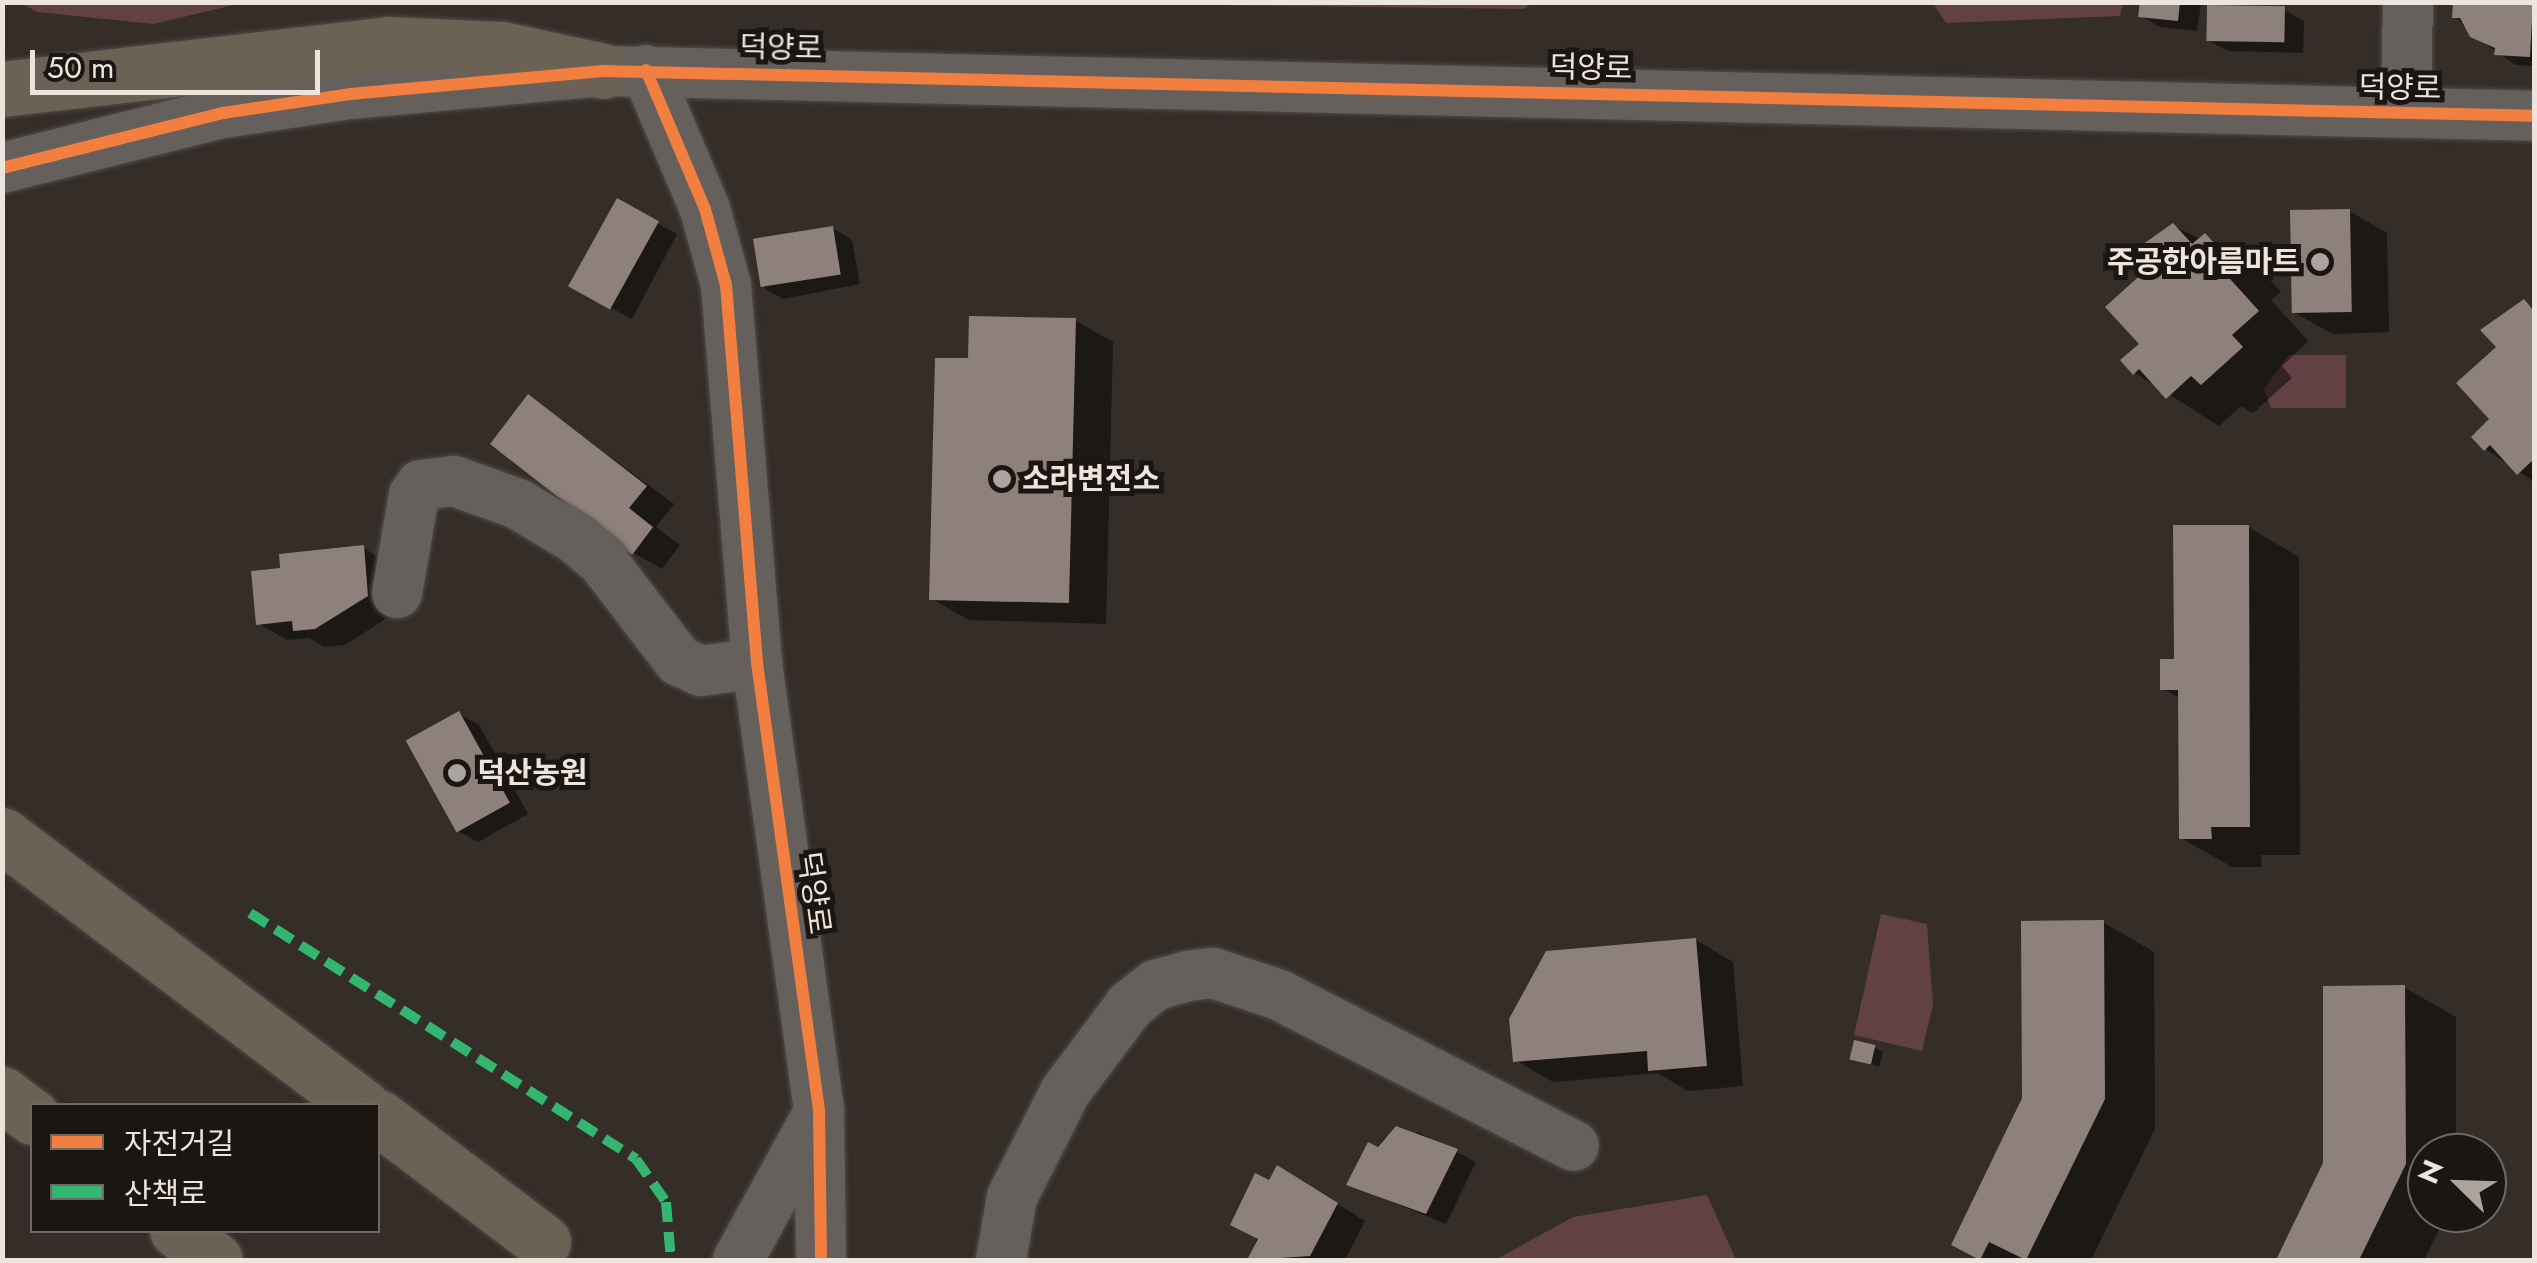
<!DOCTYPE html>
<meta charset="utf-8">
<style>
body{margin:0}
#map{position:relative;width:2537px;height:1263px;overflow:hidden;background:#342d28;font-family:Jost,"Noto Sans KR",sans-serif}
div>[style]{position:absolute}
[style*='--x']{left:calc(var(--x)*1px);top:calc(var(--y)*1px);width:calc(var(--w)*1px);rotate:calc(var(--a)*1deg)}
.green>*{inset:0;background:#624145}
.shadow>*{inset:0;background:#0007}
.building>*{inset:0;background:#8e817c;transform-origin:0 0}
.roads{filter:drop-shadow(0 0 2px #524b47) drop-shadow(0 0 2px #524b47)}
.minor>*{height:50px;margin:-25px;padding:0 25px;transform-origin:25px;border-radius:25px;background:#65605c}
.major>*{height:55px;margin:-27.5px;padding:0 27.5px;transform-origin:27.5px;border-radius:27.5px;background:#6b6255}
.quiet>*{height:10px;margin-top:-5px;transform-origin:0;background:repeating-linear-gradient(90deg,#33b770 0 20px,transparent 0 30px)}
.cycleway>*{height:12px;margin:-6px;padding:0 6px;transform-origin:6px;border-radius:6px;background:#f27e40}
.dots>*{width:28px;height:28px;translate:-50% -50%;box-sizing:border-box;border:5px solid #1c1612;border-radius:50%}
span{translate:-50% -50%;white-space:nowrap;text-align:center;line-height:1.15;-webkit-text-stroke:10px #1c1612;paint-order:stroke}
.street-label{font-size:30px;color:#ede4de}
.poi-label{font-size:30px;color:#ede4de;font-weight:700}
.right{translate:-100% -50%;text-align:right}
.left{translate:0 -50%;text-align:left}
.frame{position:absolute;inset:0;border:5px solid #ede4de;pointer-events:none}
.legend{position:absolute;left:30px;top:1103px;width:350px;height:130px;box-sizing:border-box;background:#1c1612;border:2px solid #706864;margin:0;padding:12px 18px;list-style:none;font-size:30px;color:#ede4de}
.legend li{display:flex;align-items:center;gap:20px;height:50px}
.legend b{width:50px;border:2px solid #706864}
.north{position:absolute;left:2407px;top:1133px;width:100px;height:100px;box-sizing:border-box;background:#1c1612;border:2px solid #706864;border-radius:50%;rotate:293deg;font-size:28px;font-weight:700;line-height:40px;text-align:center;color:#ede4de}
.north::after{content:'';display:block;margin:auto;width:35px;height:45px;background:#aca49e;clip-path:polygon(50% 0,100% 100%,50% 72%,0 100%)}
.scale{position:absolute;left:30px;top:50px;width:290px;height:45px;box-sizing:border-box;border:5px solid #ede4de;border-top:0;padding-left:12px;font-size:30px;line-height:35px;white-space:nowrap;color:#ede4de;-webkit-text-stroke:8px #1c1612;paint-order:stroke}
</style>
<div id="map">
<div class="green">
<i style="clip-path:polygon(21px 3px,242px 3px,154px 24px,37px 12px)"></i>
<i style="clip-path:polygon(1061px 3px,1532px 3px,1524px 9px)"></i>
<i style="clip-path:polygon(1933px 3px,2123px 3px,2120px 16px,1946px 23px)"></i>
<i style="clip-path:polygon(2289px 355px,2346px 355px,2346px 408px,2271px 408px,2264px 389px)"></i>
<i style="clip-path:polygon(1881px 914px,1927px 924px,1933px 1005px,1922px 1051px,1854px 1035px)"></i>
<i style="clip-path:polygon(1707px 1195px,1736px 1260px,1495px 1260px,1573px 1217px)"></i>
</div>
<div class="shadow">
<i style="clip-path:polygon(2142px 2px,2201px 2px,2197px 31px,2160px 27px,2141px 16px)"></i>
<i style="clip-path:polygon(2455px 2px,2534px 2px,2534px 66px,2516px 65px,2472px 35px,2455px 16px)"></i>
<i style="clip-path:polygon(2284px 10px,2304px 21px,2303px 53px,2228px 51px,2208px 40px)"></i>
<i style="clip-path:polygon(618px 202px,677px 234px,632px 319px,591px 297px)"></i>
<i style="clip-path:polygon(2349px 211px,2387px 233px,2389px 332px,2333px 334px,2295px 313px)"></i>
<i style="clip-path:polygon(2173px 226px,2257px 265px,2281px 292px,2271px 300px,2308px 341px,2282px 366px,2292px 378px,2253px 413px,2241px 406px,2219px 426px,2135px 373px,2148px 271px)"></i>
<i style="clip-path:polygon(833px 228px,852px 240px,860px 284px,783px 299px,764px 288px)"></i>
<i style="clip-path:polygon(2524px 302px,2534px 308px,2534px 482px,2486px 449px,2499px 347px)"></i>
<i style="clip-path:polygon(1076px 321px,1113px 342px,1106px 624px,969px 620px,932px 599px,970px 360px)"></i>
<i style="clip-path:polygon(529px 397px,674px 504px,656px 527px,680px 545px,662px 569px,634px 553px)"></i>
<i style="clip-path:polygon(2248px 527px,2299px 557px,2300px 855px,2261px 855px,2262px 867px,2232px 867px,2181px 838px,2181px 699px,2163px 689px)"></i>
<i style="clip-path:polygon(363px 548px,392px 565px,396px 612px,345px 645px,324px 647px,309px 638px,287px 640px,258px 623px,283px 570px)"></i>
<i style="clip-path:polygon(459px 714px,479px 725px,528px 814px,478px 842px,458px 831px)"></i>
<i style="clip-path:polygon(2103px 922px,2154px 952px,2155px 1129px,2091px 1260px,1982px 1260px,1954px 1244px)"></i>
<i style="clip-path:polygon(1696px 940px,1733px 962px,1743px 1086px,1688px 1091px,1658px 1073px,1553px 1082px,1515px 1060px)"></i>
<i style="clip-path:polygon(2405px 988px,2456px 1017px,2456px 1153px,2427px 1153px,2427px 1213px,2447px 1213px,2424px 1260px,2279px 1260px)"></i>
<i style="clip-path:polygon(1874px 1047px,1883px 1052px,1879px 1067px,1851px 1058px)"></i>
<i style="clip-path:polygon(1417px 1132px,1476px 1162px,1446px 1224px,1349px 1184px,1385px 1137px,1414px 1137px)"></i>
<i style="clip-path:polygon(1270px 1184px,1307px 1185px,1365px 1221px,1345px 1260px,1252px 1257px)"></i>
</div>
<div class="building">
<i style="clip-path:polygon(2140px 2px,2180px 2px,2178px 21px,2138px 17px)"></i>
<i style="clip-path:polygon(2453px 2px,2533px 2px,2530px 57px,2494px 55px,2495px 48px,2470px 37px,2460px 18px,2452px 18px)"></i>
<i style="left:2207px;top:5px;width:78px;height:36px;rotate:1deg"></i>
<i style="left:617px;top:198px;width:48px;height:101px;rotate:29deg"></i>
<i style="left:2350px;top:209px;width:103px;height:60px;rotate:89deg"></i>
<i style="clip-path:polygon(2173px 223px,2192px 244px,2205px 233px,2232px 262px,2222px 270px,2259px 311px,2232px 335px,2243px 347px,2201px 385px,2191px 376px,2166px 399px,2139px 369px,2133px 375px,2120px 360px,2139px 344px,2105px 307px,2145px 271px,2129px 254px)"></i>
<i style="left:833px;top:226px;width:49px;height:81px;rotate:81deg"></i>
<i style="clip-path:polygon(2524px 299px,2534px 311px,2534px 459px,2517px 475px,2490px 445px,2484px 451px,2471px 437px,2489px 419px,2456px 383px,2496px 347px,2480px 330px)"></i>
<i style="clip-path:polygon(969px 316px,1076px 318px,1069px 603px,929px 600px,935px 358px,968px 358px)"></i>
<i style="clip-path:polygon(528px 394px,647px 486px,629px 508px,653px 527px,632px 555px,490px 444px)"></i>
<i style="clip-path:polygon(2173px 525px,2249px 525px,2250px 827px,2211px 827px,2212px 839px,2179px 839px,2178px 690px,2160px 690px,2160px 659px,2174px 659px)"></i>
<i style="clip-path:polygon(364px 545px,368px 596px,315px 629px,293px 631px,292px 621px,256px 625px,251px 571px,280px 568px,279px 554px)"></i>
<i style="left:459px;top:711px;width:105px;height:61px;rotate:61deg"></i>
<i style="clip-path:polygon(2104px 920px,2105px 1099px,2026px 1260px,1989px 1242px,1980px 1260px,1951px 1245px,2022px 1098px,2021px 921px)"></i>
<i style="clip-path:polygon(1696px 938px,1707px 1066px,1648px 1071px,1647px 1051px,1513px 1062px,1509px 1019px,1546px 951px)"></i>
<i style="clip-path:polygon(2405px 985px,2406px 1164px,2359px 1260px,2276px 1260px,2323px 1163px,2323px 986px)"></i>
<i style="left:1854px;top:1040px;width:22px;height:20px;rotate:13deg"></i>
<i style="clip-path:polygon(1396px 1126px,1458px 1149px,1426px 1214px,1346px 1185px,1368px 1142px,1378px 1147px)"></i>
<i style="clip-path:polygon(1277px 1165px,1338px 1203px,1310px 1256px,1254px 1260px,1248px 1258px,1258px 1239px,1230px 1225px,1255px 1173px,1269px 1180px)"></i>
</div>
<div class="roads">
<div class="minor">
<i style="--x:646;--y:70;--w:151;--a:67"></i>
<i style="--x:705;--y:209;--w:79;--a:74.6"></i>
<i style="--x:726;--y:285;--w:379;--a:85.3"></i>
<i style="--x:757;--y:663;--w:453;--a:82.1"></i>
<i style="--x:819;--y:1112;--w:148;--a:89.2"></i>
<i style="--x:2406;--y:113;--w:111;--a:-89"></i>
<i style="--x:2;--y:168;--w:228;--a:-14"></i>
<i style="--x:223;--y:113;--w:128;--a:-8.5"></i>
<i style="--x:350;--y:94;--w:254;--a:-5.2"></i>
<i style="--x:603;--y:71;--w:1932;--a:1.33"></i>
<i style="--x:397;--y:593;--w:99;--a:-80.2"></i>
<i style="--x:414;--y:495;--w:12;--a:-55"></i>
<i style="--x:421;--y:485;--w:33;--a:-7"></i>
<i style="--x:454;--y:481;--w:68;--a:19.8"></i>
<i style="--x:518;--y:504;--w:68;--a:31.1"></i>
<i style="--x:576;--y:539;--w:35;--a:40"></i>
<i style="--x:603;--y:562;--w:125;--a:52.5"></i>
<i style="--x:679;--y:661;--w:24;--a:24"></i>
<i style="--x:701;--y:671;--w:57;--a:-8.1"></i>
<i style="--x:738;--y:1260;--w:169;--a:-61.3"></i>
<i style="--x:1001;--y:1260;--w:64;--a:-80.1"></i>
<i style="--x:1012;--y:1197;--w:118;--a:-63.2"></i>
<i style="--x:1065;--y:1092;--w:109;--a:-53.2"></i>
<i style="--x:1130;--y:1005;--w:33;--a:-38"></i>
<i style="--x:1156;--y:985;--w:32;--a:-16"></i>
<i style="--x:1187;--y:976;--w:26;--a:-7"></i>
<i style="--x:1213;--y:973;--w:70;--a:18.4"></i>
<i style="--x:1279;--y:995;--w:331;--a:27.1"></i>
</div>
<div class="major">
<i style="--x:2;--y:89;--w:390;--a:-6.6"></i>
<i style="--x:389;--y:44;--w:112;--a:2.6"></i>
<i style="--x:501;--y:49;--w:104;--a:12.2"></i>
<i style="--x:2;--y:835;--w:451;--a:37"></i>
<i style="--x:2;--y:1094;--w:38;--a:37"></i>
<i style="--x:378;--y:1117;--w:207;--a:37.1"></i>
<i style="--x:177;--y:1230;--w:48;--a:38.3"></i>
</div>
</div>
<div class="quiet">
<i style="--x:250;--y:913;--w:458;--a:32.5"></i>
<i style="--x:636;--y:1159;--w:52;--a:55.1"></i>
<i style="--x:666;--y:1202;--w:58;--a:85.1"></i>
</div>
<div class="cycleway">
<i style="--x:646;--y:70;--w:151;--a:67"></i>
<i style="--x:705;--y:209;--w:79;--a:74.6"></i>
<i style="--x:726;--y:285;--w:379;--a:85.3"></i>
<i style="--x:757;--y:663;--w:453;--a:82.1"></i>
<i style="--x:819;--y:1112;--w:148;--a:89.2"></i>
<i style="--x:2;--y:168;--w:228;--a:-14"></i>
<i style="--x:223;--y:113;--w:128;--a:-8.5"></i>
<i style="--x:350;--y:94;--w:254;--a:-5.2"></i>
<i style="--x:603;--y:71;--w:1932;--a:1.33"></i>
</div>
<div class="dots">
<i style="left:2320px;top:262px;background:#aca49e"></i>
<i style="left:1002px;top:479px;background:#aca49e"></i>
<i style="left:457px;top:773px;background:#aca49e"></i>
</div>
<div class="street-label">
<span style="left:781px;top:48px;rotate:1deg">덕양로</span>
<span style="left:1591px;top:68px;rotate:1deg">덕양로</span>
<span style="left:2400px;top:88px;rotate:1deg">덕양로</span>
<span style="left:814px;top:893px;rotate:82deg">덕양로</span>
</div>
<div class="poi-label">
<span class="right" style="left:2300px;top:262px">주공한아름마트</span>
<span class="left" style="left:1022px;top:479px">소라변전소</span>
<span class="left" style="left:477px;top:773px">덕산농원</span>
</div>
<div class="frame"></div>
<ul class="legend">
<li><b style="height:12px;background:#f27e40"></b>자전거길</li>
<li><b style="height:12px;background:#33b770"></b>산책로</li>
</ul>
<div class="north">N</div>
<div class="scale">50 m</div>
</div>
